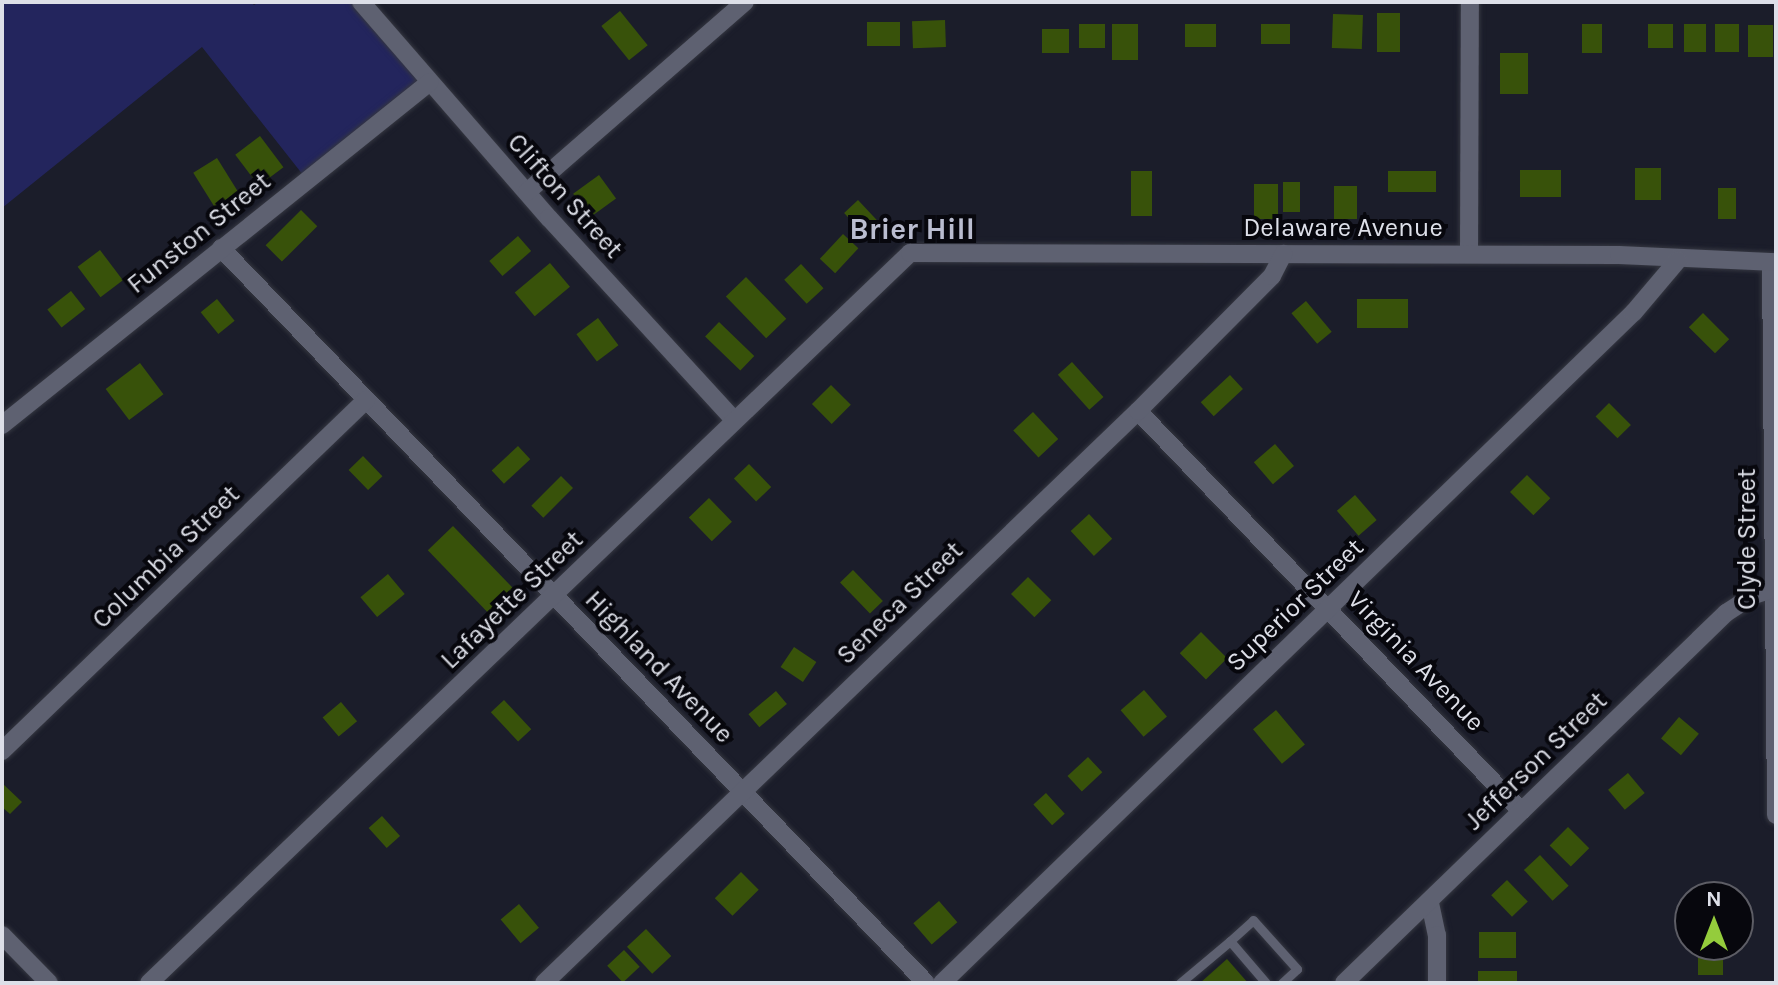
<!DOCTYPE html>
<style>
body{margin:0}
#map{position:relative;width:1778px;height:985px;overflow:hidden;background:#1b1d2a;font-family:Karla,sans-serif}
div>[style]{position:absolute}
[style*='--x']{left:calc(var(--x)*1px);top:calc(var(--y)*1px);width:calc(var(--w)*1px);rotate:calc(var(--a)*1deg)}
.green>*{inset:0;background:#23255d}
.building>*{inset:0;background:#38520a;transform-origin:0 0}
.roads{filter:drop-shadow(0 0 2px #353741) drop-shadow(0 0 2px #353741)}
.lane>*{height:9px;margin:-4.5px;padding:0 4.5px;transform-origin:4.5px;border-radius:4.5px;background:#5e6171}
.street>*{height:18px;margin:-9px;padding:0 9px;transform-origin:9px;border-radius:9px;background:#5e6171}
span{translate:-50% -50%;white-space:nowrap;text-align:center;line-height:1.15;-webkit-text-stroke:8px #07070d;paint-order:stroke}
.street-label{font-size:26px;color:#dddfe8}
.quarter-label{font-size:30px;color:#babdd0;font-weight:700}
.frame{position:absolute;inset:0;border:4px solid #dddfe8;pointer-events:none}
.north{position:absolute;left:1674px;top:881px;width:80px;height:80px;box-sizing:border-box;background:#07070d;border:2px solid #5d5d65;border-radius:50%;rotate:0deg;font-size:22px;font-weight:700;line-height:32px;text-align:center;color:#dddfe8}
.north::after{content:'';display:block;margin:auto;width:28px;height:36px;background:#94cc3c;clip-path:polygon(50% 0,100% 100%,50% 72%,0 100%)}
</style>
<div id="map">
<div class="green">
<i style="clip-path:polygon(2px 2px,251px 2px,254px 5px,259px 2px,361px 2px,430px 82px,307px 180px,202px 47px,2px 208px)"></i>
</div>
<div class="building">
<i style="left:620px;top:11px;width:44px;height:24px;rotate:51deg"></i>
<i style="left:1377px;top:13px;width:23px;height:39px"></i>
<i style="left:1333px;top:14px;width:30px;height:34px;rotate:2deg"></i>
<i style="left:945px;top:20px;width:27px;height:33px;rotate:88deg"></i>
<i style="left:867px;top:22px;width:33px;height:24px"></i>
<i style="left:1079px;top:24px;width:26px;height:24px"></i>
<i style="left:1112px;top:24px;width:26px;height:36px"></i>
<i style="left:1185px;top:24px;width:31px;height:23px"></i>
<i style="left:1261px;top:24px;width:29px;height:20px"></i>
<i style="left:1582px;top:24px;width:20px;height:29px"></i>
<i style="left:1648px;top:24px;width:25px;height:24px"></i>
<i style="left:1706px;top:24px;width:28px;height:22px;rotate:90deg"></i>
<i style="left:1739px;top:24px;width:28px;height:24px;rotate:90deg"></i>
<i style="left:1748px;top:25px;width:25px;height:32px"></i>
<i style="left:1042px;top:29px;width:27px;height:24px"></i>
<i style="left:1500px;top:53px;width:28px;height:41px"></i>
<i style="left:260px;top:136px;width:39px;height:31px;rotate:53deg"></i>
<i style="left:217px;top:158px;width:40px;height:28px;rotate:58deg"></i>
<i style="left:1635px;top:168px;width:26px;height:32px"></i>
<i style="left:1520px;top:170px;width:41px;height:27px"></i>
<i style="left:1131px;top:171px;width:21px;height:45px"></i>
<i style="left:1388px;top:171px;width:48px;height:21px"></i>
<i style="left:599px;top:175px;width:29px;height:32px;rotate:54deg"></i>
<i style="left:1283px;top:182px;width:17px;height:30px"></i>
<i style="left:1254px;top:184px;width:24px;height:35px"></i>
<i style="left:1357px;top:186px;width:33px;height:23px;rotate:90deg"></i>
<i style="left:1718px;top:188px;width:18px;height:31px"></i>
<i style="left:858px;top:200px;width:34px;height:19px;rotate:47deg"></i>
<i style="left:301px;top:210px;width:23px;height:50px;rotate:45deg"></i>
<i style="left:843px;top:234px;width:21px;height:34px;rotate:43deg"></i>
<i style="left:518px;top:236px;width:20px;height:38px;rotate:49deg"></i>
<i style="left:100px;top:250px;width:38px;height:28px;rotate:53deg"></i>
<i style="left:550px;top:263px;width:31px;height:46px;rotate:50deg"></i>
<i style="left:801px;top:264px;width:33px;height:23px;rotate:47deg"></i>
<i style="left:746px;top:277px;width:58px;height:28px;rotate:46deg"></i>
<i style="left:71px;top:291px;width:23px;height:30px;rotate:52deg"></i>
<i style="left:217px;top:299px;width:28px;height:21px;rotate:51deg"></i>
<i style="left:1357px;top:299px;width:51px;height:29px"></i>
<i style="left:1306px;top:301px;width:40px;height:19px;rotate:50deg"></i>
<i style="left:1703px;top:313px;width:37px;height:20px;rotate:45deg"></i>
<i style="left:598px;top:318px;width:34px;height:27px;rotate:53deg"></i>
<i style="left:719px;top:322px;width:49px;height:20px;rotate:44deg"></i>
<i style="left:1072px;top:362px;width:47px;height:19px;rotate:48deg"></i>
<i style="left:140px;top:363px;width:39px;height:43px;rotate:53deg"></i>
<i style="left:1230px;top:375px;width:19px;height:40px;rotate:47deg"></i>
<i style="left:831px;top:385px;width:28px;height:27px;rotate:45deg"></i>
<i style="left:1609px;top:403px;width:31px;height:19px;rotate:45deg"></i>
<i style="left:1033px;top:412px;width:37px;height:27px;rotate:47deg"></i>
<i style="left:1275px;top:444px;width:29px;height:28px;rotate:49deg"></i>
<i style="left:518px;top:446px;width:18px;height:36px;rotate:47deg"></i>
<i style="left:363px;top:456px;width:28px;height:20px;rotate:46deg"></i>
<i style="left:749px;top:464px;width:32px;height:21px;rotate:46deg"></i>
<i style="left:1527px;top:475px;width:33px;height:24px;rotate:45deg"></i>
<i style="left:561px;top:476px;width:17px;height:42px;rotate:45deg"></i>
<i style="left:1355px;top:495px;width:33px;height:24px;rotate:49deg"></i>
<i style="left:709px;top:498px;width:33px;height:28px;rotate:46deg"></i>
<i style="left:1089px;top:514px;width:34px;height:25px;rotate:47deg"></i>
<i style="left:453px;top:526px;width:87px;height:35px;rotate:46deg"></i>
<i style="left:853px;top:570px;width:43px;height:18px;rotate:46deg"></i>
<i style="left:388px;top:574px;width:26px;height:36px;rotate:50deg"></i>
<i style="left:1028px;top:577px;width:33px;height:24px;rotate:45deg"></i>
<i style="left:1201px;top:632px;width:37px;height:30px;rotate:45deg"></i>
<i style="left:794px;top:647px;width:27px;height:24px;rotate:34deg"></i>
<i style="left:1144px;top:690px;width:35px;height:31px;rotate:49deg"></i>
<i style="left:776px;top:691px;width:17px;height:36px;rotate:50deg"></i>
<i style="left:504px;top:700px;width:40px;height:18px;rotate:47deg"></i>
<i style="left:341px;top:702px;width:25px;height:24px;rotate:50deg"></i>
<i style="left:1276px;top:710px;width:45px;height:30px;rotate:50deg"></i>
<i style="left:1679px;top:717px;width:26px;height:28px;rotate:40deg"></i>
<i style="left:1088px;top:757px;width:21px;height:28px;rotate:47deg"></i>
<i style="left:1628px;top:773px;width:26px;height:26px;rotate:50deg"></i>
<i style="clip-path:polygon(2px 783px,22px 802px,10px 814px,2px 807px)"></i>
<i style="left:1046px;top:793px;width:28px;height:17px;rotate:48deg"></i>
<i style="left:382px;top:816px;width:27px;height:18px;rotate:48deg"></i>
<i style="left:1568px;top:827px;width:30px;height:26px;rotate:45deg"></i>
<i style="left:1540px;top:855px;width:42px;height:22px;rotate:47deg"></i>
<i style="left:741px;top:872px;width:25px;height:37px;rotate:45deg"></i>
<i style="left:1507px;top:880px;width:30px;height:22px;rotate:46deg"></i>
<i style="left:939px;top:901px;width:28px;height:34px;rotate:49deg"></i>
<i style="left:519px;top:904px;width:31px;height:24px;rotate:50deg"></i>
<i style="left:646px;top:929px;width:37px;height:26px;rotate:47deg"></i>
<i style="left:1479px;top:932px;width:37px;height:26px"></i>
<i style="left:1698px;top:945px;width:25px;height:30px"></i>
<i style="left:624px;top:950px;width:23px;height:23px;rotate:47deg"></i>
<i style="clip-path:polygon(1227px 959px,1248px 983px,1200px 983px)"></i>
<i style="left:1478px;top:971px;width:39px;height:12px"></i>
</div>
<div class="roads">
<div class="lane">
<i style="--x:1230;--y:941;--w:31;--a:-42"></i>
<i style="--x:1253;--y:920;--w:66;--a:48.1"></i>
<i style="--x:1297;--y:969;--w:21;--a:137"></i>
<i style="--x:1180;--y:983;--w:65;--a:-40"></i>
<i style="--x:1230;--y:941;--w:55;--a:49.4"></i>
</div>
<div class="street">
<i style="--x:361;--y:2;--w:286;--a:49"></i>
<i style="--x:549;--y:218;--w:274;--a:47.5"></i>
<i style="--x:527;--y:192;--w:289;--a:-41.1"></i>
<i style="--x:221;--y:248;--w:1018;--a:46.19"></i>
<i style="--x:1469;--y:254;--w:252;--a:-89.8"></i>
<i style="--x:1771;--y:262;--w:553;--a:89.48"></i>
<i style="--x:1138;--y:411;--w:554;--a:46.24"></i>
<i style="--x:2;--y:425;--w:548;--a:-38.71"></i>
<i style="--x:2;--y:751;--w:506;--a:-43.96"></i>
<i style="--x:1430;--y:903;--w:33;--a:78"></i>
<i style="--x:1437;--y:935;--w:48;--a:90"></i>
<i style="--x:2;--y:935;--w:67;--a:45.6"></i>
<i style="--x:149;--y:983;--w:1055;--a:-43.81"></i>
<i style="--x:910;--y:253;--w:709;--a:0.16"></i>
<i style="--x:1619;--y:255;--w:157;--a:2.6"></i>
<i style="--x:544;--y:983;--w:825;--a:-43.92"></i>
<i style="--x:1138;--y:411;--w:190;--a:-45.2"></i>
<i style="--x:1272;--y:276;--w:25;--a:-63"></i>
<i style="--x:942;--y:983;--w:964;--a:-44.12"></i>
<i style="--x:1634;--y:312;--w:68;--a:-49.8"></i>
<i style="--x:1344;--y:983;--w:532;--a:-44.09"></i>
<i style="--x:1726;--y:613;--w:33;--a:-33"></i>
<i style="--x:1754;--y:595;--w:23;--a:-18"></i>
</div>
</div>
<div class="street-label">
<span style="left:565px;top:196px;rotate:48deg">Clifton Street</span>
<span style="left:1343px;top:228px">Delaware Avenue</span>
<span style="left:199px;top:233px;rotate:-39deg">Funston Street</span>
<span style="left:1747px;top:539px;rotate:-90deg">Clyde Street</span>
<span style="left:166px;top:557px;rotate:-44deg">Columbia Street</span>
<span style="left:512px;top:600px;rotate:-44deg">Lafayette Street</span>
<span style="left:900px;top:603px;rotate:-44deg">Seneca Street</span>
<span style="left:1295px;top:605px;rotate:-44deg">Superior Street</span>
<span style="left:1416px;top:661px;rotate:46deg">Virginia Avenue</span>
<span style="left:659px;top:667px;rotate:46deg">Highland Avenue</span>
<span style="left:1536px;top:761px;rotate:-44deg">Jefferson Street</span>
</div>
<div class="quarter-label">
<span style="left:912px;top:229px">Brier Hill</span>
</div>
<div class="frame"></div>
<div class="north">N</div>
</div>
